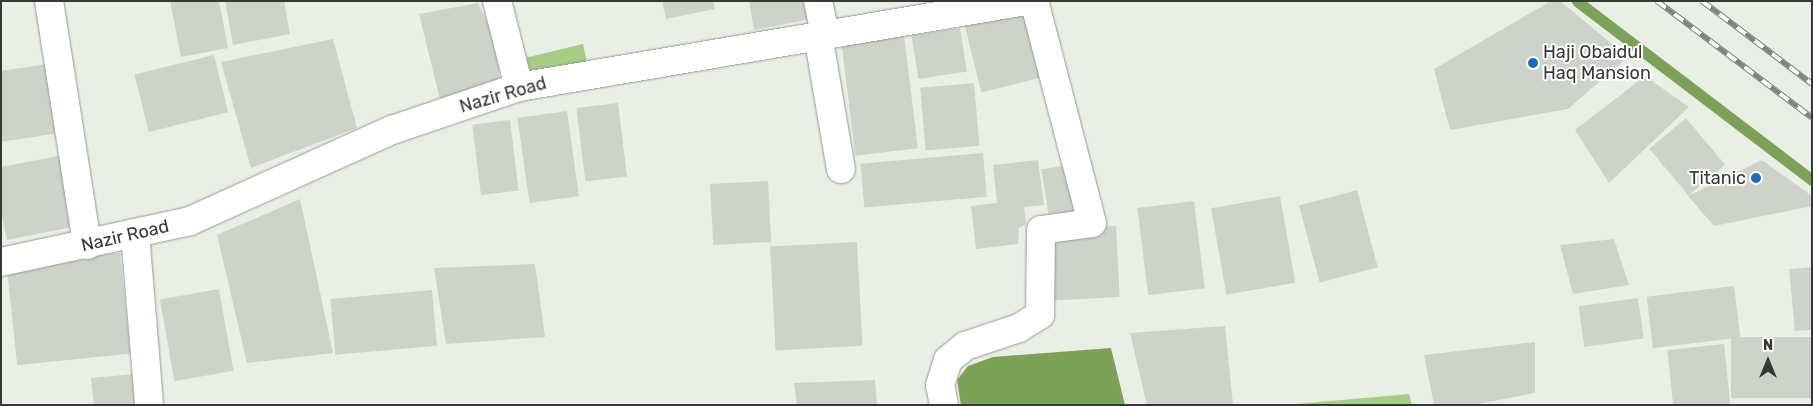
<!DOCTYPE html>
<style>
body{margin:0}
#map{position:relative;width:1813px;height:406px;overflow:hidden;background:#eaefe6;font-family:Rubik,sans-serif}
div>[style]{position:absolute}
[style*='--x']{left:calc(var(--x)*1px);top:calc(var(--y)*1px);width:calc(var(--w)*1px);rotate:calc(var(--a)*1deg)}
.green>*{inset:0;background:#a7cc83}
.water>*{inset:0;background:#7ca355}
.stream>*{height:11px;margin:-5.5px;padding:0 5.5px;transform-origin:5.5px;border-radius:5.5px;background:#7ca355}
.building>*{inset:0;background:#ced3ca;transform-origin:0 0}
.roads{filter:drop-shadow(0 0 1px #969a92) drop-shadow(0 0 1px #969a92)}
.minor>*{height:28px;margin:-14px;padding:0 14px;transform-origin:14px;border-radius:14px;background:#fff}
.rail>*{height:5.5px;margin-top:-2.75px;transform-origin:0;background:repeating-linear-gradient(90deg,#fff 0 11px,#7f827d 0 22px);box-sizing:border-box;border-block:1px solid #7f827d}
.dots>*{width:14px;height:14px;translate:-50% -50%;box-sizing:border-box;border:2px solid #fff;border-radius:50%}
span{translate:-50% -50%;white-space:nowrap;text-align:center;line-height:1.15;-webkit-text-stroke:4px #fff;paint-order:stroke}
.poi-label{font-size:18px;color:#373936}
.left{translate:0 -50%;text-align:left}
.right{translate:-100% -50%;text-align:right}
.street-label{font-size:18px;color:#373936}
.frame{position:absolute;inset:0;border:2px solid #373936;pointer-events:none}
.north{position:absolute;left:1743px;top:336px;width:50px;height:50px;-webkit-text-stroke:4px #fff;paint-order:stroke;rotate:0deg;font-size:14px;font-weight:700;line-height:20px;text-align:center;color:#373936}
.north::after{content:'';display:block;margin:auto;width:18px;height:22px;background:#373936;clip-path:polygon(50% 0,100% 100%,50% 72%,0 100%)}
</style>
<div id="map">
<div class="green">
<i style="clip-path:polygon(583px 44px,587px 63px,520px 73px,516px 60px)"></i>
<i style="clip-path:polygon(1409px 394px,1412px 405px,1286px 405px)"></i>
</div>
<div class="water">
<i style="clip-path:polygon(1111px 348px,1125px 405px,961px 405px,957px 380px,968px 366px,993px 357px)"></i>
</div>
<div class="stream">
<i style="--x:1577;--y:1;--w:295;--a:37.3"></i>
</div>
<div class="building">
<i style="clip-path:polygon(170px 1px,219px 1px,228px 48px,181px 57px)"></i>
<i style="clip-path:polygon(225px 1px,284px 1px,290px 34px,233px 45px)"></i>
<i style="clip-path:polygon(662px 1px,713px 1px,715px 9px,666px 19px)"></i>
<i style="clip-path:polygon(749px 1px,808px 1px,812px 19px,754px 30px)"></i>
<i style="clip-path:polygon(1551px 1px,1560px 1px,1628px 57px,1568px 109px,1450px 130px,1434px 69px)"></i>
<i style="clip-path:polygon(478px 3px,495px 39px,500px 82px,440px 99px,419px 14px)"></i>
<i style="left:1030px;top:6px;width:72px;height:68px;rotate:76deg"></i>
<i style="left:960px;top:28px;width:44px;height:49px;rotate:81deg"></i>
<i style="left:904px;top:35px;width:114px;height:63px;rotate:83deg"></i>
<i style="clip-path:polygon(333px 39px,357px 128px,251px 168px,221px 62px)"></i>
<i style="left:214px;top:55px;width:59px;height:82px;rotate:76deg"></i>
<i style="clip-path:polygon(48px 64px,59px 133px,1px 142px,1px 71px)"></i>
<i style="clip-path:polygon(1645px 76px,1689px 107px,1609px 183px,1575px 130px)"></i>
<i style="left:974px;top:83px;width:63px;height:54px;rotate:85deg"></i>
<i style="left:618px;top:103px;width:74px;height:42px;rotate:83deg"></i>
<i style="left:567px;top:111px;width:86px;height:50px;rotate:82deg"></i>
<i style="left:1686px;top:118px;width:61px;height:48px;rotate:50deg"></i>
<i style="left:510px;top:120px;width:71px;height:38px;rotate:83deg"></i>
<i style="left:983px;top:153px;width:44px;height:123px;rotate:85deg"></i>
<i style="clip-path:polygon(63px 155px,78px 226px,7px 240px,1px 212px,1px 167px)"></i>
<i style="clip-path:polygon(1038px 160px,1044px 205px,1024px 207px,1026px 224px,1019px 228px,1018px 244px,976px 249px,971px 206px,997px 203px,993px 165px)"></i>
<i style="clip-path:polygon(1762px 160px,1812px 196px,1812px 206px,1714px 226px,1688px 196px)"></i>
<i style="left:1075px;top:164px;width:54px;height:34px;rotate:81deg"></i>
<i style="left:768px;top:181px;width:61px;height:58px;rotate:87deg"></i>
<i style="left:1357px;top:190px;width:80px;height:60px;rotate:75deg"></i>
<i style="left:1280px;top:196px;width:88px;height:70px;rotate:80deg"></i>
<i style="clip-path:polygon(300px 199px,333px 353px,247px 363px,217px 235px)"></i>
<i style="left:1194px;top:201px;width:88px;height:57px;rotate:83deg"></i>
<i style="left:1116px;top:226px;width:71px;height:67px;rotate:87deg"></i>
<i style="clip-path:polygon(1614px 239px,1629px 285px,1573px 294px,1560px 245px)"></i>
<i style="left:857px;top:242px;width:104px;height:87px;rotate:87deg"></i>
<i style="left:120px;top:253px;width:101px;height:114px;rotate:84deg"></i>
<i style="clip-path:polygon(535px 264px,545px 337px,446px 344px,434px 268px)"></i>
<i style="clip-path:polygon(1812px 267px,1812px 330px,1795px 331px,1789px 269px)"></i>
<i style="left:1734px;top:286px;width:52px;height:88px;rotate:83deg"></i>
<i style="left:219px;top:289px;width:83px;height:60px;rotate:80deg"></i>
<i style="left:432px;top:290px;width:56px;height:102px;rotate:85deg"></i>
<i style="left:1638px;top:298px;width:41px;height:60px;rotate:82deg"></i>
<i style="clip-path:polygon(1225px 326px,1233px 405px,1147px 405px,1130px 333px)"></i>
<i style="left:1812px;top:337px;width:61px;height:81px;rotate:90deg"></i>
<i style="clip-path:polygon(1535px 342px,1535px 393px,1472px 405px,1434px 405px,1424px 355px)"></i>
<i style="left:1724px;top:344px;width:61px;height:57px;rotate:84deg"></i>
<i style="clip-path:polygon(135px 374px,138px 405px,94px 405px,91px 378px)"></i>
<i style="clip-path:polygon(875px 380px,877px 405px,797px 405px,794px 383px)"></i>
</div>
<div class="roads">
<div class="minor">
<i style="--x:49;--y:1;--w:247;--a:81.1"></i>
<i style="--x:497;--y:1;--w:89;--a:75.7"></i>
<i style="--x:818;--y:1;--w:33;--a:78"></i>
<i style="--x:818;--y:35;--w:136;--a:80.3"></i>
<i style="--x:135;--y:233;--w:173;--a:85.3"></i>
<i style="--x:1;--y:262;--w:193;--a:-12.2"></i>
<i style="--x:190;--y:221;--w:222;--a:-24.3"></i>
<i style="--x:392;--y:130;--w:134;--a:-18.7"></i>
<i style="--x:519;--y:87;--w:514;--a:-9.63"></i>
<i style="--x:944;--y:405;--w:20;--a:-101"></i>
<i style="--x:940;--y:385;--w:26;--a:-72"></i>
<i style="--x:948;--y:360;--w:22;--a:-39"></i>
<i style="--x:965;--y:346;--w:57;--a:-18.4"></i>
<i style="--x:1019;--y:328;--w:25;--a:-32"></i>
<i style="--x:1040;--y:315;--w:85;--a:-89.3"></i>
<i style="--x:1041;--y:230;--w:51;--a:-7.8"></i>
<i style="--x:1092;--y:223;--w:229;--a:-104.6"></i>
</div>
</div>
<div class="rail">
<i style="--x:1657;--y:1;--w:194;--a:37"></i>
<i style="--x:1702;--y:1;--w:138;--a:37"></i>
</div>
<div class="dots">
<i style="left:1533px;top:63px;background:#186ebc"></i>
<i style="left:1756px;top:178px;background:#186ebc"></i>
</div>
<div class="poi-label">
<span class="left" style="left:1543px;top:63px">Haji Obaidul<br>Haq Mansion</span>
<span class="right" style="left:1746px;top:178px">Titanic</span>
</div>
<div class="street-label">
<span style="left:503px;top:95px;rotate:-16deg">Nazir Road</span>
<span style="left:125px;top:236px;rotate:-13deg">Nazir Road</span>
</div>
<div class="frame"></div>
<div class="north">N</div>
</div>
